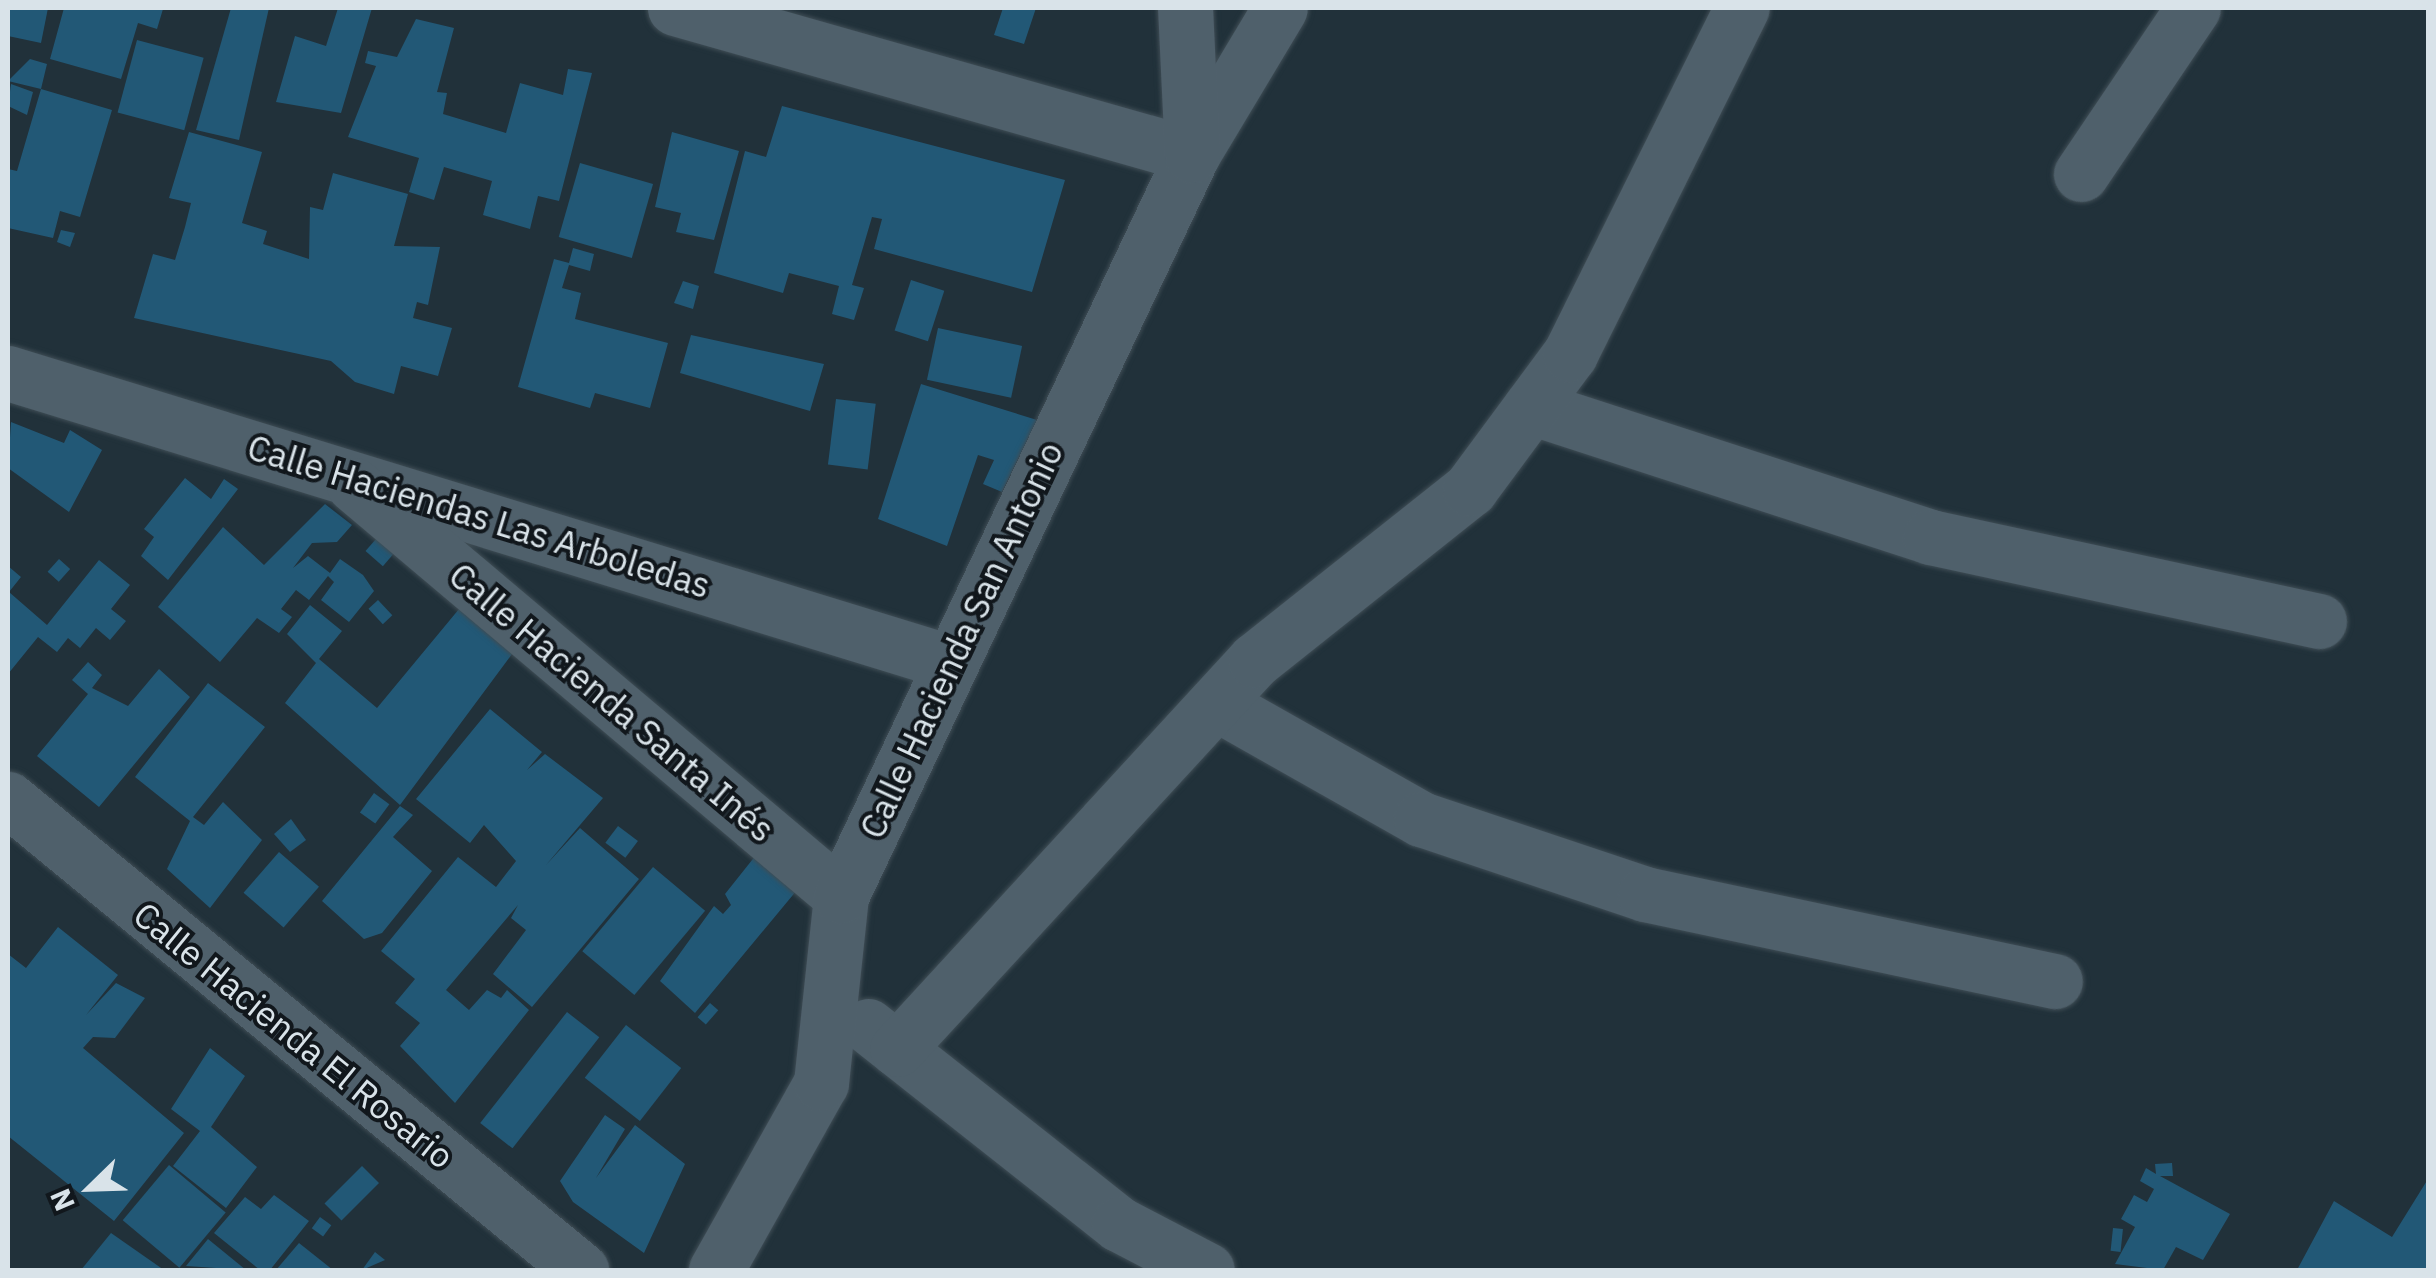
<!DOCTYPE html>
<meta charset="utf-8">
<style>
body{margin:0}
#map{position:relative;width:2436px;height:1278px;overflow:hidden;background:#21313a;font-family:"IBM Plex Sans",sans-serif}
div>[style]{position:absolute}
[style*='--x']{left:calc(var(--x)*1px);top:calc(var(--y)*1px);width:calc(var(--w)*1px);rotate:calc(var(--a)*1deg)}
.building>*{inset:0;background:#225876;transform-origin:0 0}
.roads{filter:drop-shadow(0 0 2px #3f4d55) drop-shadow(0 0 2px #3f4d55)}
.minor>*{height:55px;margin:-27.5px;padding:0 27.5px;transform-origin:27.5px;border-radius:27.5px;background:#4f606b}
span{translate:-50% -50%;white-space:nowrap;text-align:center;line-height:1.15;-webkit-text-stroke:8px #11171c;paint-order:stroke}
.street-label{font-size:35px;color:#d9e3e9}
.frame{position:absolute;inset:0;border:10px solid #d9e3e9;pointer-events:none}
.north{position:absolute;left:40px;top:1138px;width:100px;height:100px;-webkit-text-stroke:8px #11171c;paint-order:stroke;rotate:247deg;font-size:28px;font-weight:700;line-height:40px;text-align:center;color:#d9e3e9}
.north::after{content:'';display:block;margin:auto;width:35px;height:45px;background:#d9e3e9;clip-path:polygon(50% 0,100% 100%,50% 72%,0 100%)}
</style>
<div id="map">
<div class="building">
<i style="clip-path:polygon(8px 8px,48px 8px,41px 43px,8px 36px)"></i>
<i style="clip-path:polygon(64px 8px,159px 8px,163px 9px,157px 29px,138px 23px,121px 79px,50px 59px)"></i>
<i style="clip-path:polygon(231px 8px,269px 8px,239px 140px,196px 130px)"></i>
<i style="clip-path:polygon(338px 8px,372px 8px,341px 113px,276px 102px,295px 36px,326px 46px)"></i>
<i style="clip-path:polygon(1003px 8px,1036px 8px,1024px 44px,994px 35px)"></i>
<i style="clip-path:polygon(416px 19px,454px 28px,437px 92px,447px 93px,443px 114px,506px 133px,520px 83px,563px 95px,568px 69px,592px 73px,559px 201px,538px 196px,530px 229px,483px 215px,492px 181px,444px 167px,434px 200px,409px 192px,419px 158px,348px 137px,376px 66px,365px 63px,368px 51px,397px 57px)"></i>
<i style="left:137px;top:40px;width:69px;height:75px;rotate:15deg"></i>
<i style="clip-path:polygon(30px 59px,47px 64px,41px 89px,112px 110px,80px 217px,60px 211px,53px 238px,8px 228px,8px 169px,17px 171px,41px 89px,8px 81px)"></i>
<i style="clip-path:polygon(11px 84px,33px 92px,27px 115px,8px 106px)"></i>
<i style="clip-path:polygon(782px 106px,1065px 180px,1032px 292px,874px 249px,882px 219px,872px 217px,852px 285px,864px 288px,854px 320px,832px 314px,839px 286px,789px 273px,783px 293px,714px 273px,745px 151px,766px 157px)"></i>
<i style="clip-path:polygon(189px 132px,262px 152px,242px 223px,267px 231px,263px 244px,309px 259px,310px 207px,323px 210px,333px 173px,408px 194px,394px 246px,440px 247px,428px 305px,417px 302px,413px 318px,452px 328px,438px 376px,401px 366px,394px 394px,355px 382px,331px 361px,134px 318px,153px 254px,175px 260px,185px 227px,191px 203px,169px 198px)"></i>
<i style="clip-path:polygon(672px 132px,739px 151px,714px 240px,676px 232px,681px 213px,655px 207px)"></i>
<i style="left:580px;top:163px;width:76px;height:77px;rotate:16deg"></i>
<i style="clip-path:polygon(61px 230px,75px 233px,70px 247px,57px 242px)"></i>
<i style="clip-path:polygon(573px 248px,594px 254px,590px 271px,569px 265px,562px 288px,581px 293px,575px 319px,668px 343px,650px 408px,595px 393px,590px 408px,518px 387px,554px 259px,569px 263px)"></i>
<i style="left:911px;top:280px;width:35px;height:53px;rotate:18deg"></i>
<i style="clip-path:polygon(683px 281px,699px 286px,693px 309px,674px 303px)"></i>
<i style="left:938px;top:328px;width:86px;height:53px;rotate:12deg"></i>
<i style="clip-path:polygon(691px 335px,824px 364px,810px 411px,680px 373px)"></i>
<i style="clip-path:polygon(921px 384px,1037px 420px,1002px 492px,983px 484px,994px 460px,978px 455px,947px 546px,878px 519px)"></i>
<i style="left:836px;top:399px;width:40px;height:66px;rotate:7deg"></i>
<i style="clip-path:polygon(11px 422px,64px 443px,70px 430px,102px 450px,69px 512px,8px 468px)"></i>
<i style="clip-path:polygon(185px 478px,211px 499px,224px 479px,238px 489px,168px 580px,141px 556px,154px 537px,144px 529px)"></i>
<i style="clip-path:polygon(325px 504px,352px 525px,337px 542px,312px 543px,293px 568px,308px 556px,330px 573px,340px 559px,363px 575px,374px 591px,349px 622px,321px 600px,334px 582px,328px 576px,309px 600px,296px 590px,281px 609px,292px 617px,279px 633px,257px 618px,220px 662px,158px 607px,223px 527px,264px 565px)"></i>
<i style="left:376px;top:539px;width:23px;height:16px;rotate:41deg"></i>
<i style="left:59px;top:559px;width:15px;height:17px;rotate:42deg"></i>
<i style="clip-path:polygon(99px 560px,130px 585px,111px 609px,126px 621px,110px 640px,96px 628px,80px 648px,68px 638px,57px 652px,38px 637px,8px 674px,8px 566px,21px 577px,9px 592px,47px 625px)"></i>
<i style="left:378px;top:600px;width:21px;height:13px;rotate:47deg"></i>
<i style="clip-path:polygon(464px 603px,518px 646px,400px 805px,285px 703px,316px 663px,287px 634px,310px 605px,342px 631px,319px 659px,377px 708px)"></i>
<i style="clip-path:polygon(88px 662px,102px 675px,92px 688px,128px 706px,159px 669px,190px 697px,99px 807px,37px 756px,88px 694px,72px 680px)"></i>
<i style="clip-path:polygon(208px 683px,265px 727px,193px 817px,204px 825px,223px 802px,262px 840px,210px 908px,167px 869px,190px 821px,135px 777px)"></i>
<i style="clip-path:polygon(490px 709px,542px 752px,527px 770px,545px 754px,603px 798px,546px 865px,580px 828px,639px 879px,532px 1007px,493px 974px,526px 930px,511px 918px,518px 905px,446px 990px,469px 1010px,487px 990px,501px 998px,507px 990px,529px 1010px,455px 1103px,400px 1046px,420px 1023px,395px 1003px,415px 979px,381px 951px,458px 857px,496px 887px,516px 861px,484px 825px,470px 843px,416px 799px)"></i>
<i style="left:374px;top:793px;width:19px;height:24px;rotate:36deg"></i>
<i style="clip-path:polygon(400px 806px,413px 815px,393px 837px,432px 871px,382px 933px,364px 939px,322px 901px)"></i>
<i style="clip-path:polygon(291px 819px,306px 840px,290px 852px,274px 834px)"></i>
<i style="left:618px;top:826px;width:25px;height:21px;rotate:37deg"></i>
<i style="clip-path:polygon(760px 850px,802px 884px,695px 1013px,660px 981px,714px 906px,723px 914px,731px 905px,725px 894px)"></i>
<i style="left:279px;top:852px;width:53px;height:54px;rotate:41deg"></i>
<i style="left:653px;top:867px;width:68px;height:110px;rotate:40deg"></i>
<i style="clip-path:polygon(58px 927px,118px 975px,86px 1015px,116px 983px,145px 998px,115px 1038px,93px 1037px,83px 1048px,184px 1133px,114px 1221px,8px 1136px,8px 954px,26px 968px)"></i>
<i style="left:710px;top:1003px;width:11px;height:19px;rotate:41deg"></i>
<i style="left:567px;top:1012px;width:41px;height:141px;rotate:38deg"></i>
<i style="left:626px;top:1025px;width:70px;height:67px;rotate:38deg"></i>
<i style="clip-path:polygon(210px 1048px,245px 1076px,211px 1127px,257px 1167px,226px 1208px,173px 1166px,200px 1131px,171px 1109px)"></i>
<i style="clip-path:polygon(605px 1115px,625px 1129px,596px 1178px,635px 1125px,685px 1164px,644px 1253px,573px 1202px,560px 1181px)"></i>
<i style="clip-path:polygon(2172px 1163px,2173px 1176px,2160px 1176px,2230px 1214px,2203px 1260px,2176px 1247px,2163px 1270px,2115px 1264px,2135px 1227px,2121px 1219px,2134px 1195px,2147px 1202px,2154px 1189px,2140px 1181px,2146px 1168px,2156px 1174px,2155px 1164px)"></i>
<i style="left:169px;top:1165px;width:74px;height:72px;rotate:40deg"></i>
<i style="left:362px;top:1166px;width:24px;height:53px;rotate:45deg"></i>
<i style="clip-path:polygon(2428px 1179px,2428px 1270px,2297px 1270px,2334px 1201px,2392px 1237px)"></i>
<i style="clip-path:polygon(274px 1195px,309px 1221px,270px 1270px,260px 1270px,214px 1233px,245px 1197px,261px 1209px)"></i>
<i style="left:320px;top:1217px;width:14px;height:14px;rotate:36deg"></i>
<i style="left:2113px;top:1228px;width:10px;height:23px;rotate:6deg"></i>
<i style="clip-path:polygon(111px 1233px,164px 1270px,81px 1270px)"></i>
<i style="clip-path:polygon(208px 1239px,246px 1270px,186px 1266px)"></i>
<i style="clip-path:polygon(299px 1243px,333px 1270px,276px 1270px)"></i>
<i style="clip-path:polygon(375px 1252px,385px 1260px,362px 1270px)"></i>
</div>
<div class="roads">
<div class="minor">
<i style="--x:675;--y:8;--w:537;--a:15.87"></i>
<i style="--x:1192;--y:155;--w:171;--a:-59.1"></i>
<i style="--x:2081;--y:174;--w:200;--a:-56"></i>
<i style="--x:8;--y:373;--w:984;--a:17.07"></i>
<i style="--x:1531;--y:407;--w:420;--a:18"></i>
<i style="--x:1930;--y:537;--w:398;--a:12.2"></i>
<i style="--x:354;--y:485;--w:637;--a:40.16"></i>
<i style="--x:1216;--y:703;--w:236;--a:29.5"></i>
<i style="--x:1421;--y:819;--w:236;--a:18.5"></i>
<i style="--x:1645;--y:894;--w:419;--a:12"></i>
<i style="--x:8;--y:799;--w:742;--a:39.42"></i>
<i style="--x:868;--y:1026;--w:320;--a:38.3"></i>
<i style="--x:1119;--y:1224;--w:99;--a:27.6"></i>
<i style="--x:897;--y:1049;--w:529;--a:-47.38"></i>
<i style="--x:1255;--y:660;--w:275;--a:-38.5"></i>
<i style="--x:1470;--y:489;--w:168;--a:-53.5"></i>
<i style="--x:1570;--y:354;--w:386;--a:-63.6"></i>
<i style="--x:716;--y:1270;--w:214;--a:-60.7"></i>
<i style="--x:821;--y:1083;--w:188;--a:-83.9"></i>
<i style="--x:841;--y:896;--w:820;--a:-64.65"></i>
<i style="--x:1192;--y:155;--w:147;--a:-92.7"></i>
</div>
</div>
<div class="street-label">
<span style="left:479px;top:516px;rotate:17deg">Calle Haciendas Las Arboledas</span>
<span style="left:961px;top:640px;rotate:-65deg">Calle Hacienda San Antonio</span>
<span style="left:612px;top:702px;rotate:40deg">Calle Hacienda Santa Inés</span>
<span style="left:294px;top:1035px;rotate:39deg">Calle Hacienda El Rosario</span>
</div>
<div class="frame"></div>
<div class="north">N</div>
</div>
